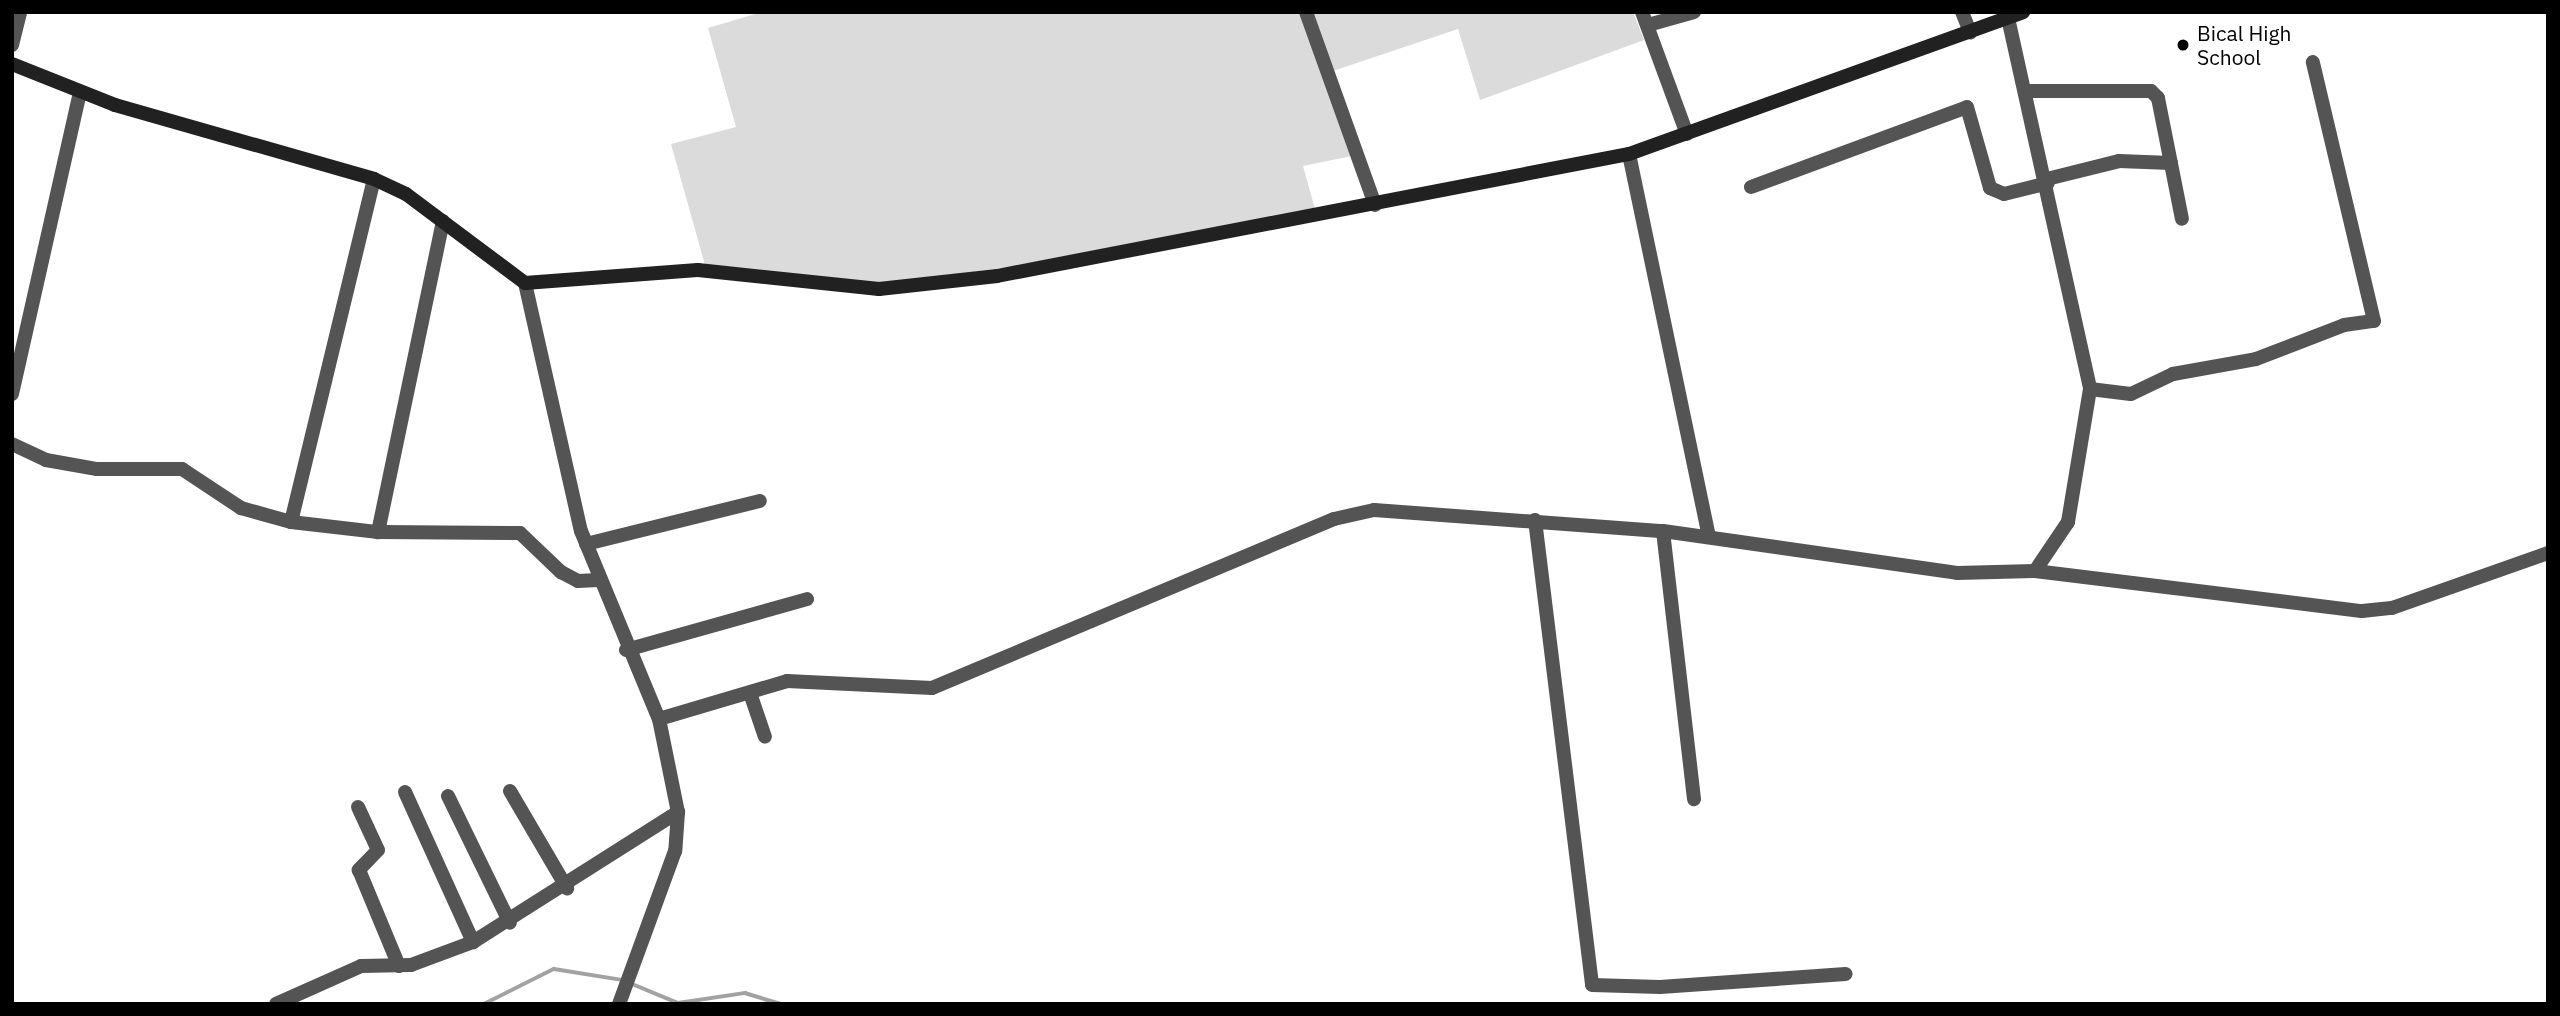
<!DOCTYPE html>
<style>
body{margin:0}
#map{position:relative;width:2560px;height:1016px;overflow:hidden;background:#fff;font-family:"IBM Plex Sans",sans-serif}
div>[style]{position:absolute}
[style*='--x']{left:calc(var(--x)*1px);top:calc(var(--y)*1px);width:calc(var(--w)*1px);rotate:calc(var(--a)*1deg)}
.green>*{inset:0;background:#dbdbdb}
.stream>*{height:3.5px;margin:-1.75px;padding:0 1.75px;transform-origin:1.75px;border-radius:1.75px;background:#a2a2a2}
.street>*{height:14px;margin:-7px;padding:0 7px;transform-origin:7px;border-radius:7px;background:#545454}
.secondary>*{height:14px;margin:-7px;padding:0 7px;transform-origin:7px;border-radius:7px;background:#212121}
.dots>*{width:19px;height:19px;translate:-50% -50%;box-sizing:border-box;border:4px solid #fff;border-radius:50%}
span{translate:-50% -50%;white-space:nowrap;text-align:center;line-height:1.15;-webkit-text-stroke:5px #fff;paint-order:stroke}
.poi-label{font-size:21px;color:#000}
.left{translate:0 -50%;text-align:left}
.frame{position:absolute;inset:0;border:14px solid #000;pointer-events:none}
</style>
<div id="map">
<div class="green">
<i style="clip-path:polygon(762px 12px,1301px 12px,1352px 156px,1303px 166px,1315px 209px,997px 269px,867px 285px,705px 265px,671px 144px,736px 127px,708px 28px)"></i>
<i style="clip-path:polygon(1311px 12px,1633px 12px,1644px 40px,1480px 100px,1458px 29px,1333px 71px)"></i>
</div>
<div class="stream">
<i style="--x:630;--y:983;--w:52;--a:22.6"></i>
<i style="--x:678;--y:1003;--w:68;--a:-8.5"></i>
<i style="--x:745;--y:993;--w:38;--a:17"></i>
<i style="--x:484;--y:1004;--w:78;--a:-26.6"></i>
<i style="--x:554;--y:969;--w:70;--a:9.1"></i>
</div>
<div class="street">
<i style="--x:1306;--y:12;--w:205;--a:70.3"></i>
<i style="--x:1642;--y:12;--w:130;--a:69.8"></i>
<i style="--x:1962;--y:12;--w:22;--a:68"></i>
<i style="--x:2008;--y:18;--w:380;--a:77.5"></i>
<i style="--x:2090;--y:389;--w:135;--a:99.4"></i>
<i style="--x:2068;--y:522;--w:59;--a:124"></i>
<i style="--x:1648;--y:25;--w:48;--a:-15.8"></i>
<i style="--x:12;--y:45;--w:34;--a:-76"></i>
<i style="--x:2029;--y:91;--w:122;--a:0"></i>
<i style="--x:2151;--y:91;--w:10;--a:45"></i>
<i style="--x:2158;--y:98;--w:123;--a:78.8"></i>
<i style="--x:1629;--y:154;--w:390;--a:78.2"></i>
<i style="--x:2047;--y:179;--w:74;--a:-14"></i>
<i style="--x:2119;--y:161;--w:52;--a:2.2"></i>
<i style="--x:1751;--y:187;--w:230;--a:-20.3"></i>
<i style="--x:1967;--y:107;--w:84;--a:74.1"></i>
<i style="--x:1990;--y:188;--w:15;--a:23"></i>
<i style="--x:2004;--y:194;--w:45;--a:-14"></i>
<i style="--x:443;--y:221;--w:318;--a:101.8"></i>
<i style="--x:378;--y:532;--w:142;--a:0.4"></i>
<i style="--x:520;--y:533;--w:57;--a:43.6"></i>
<i style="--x:561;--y:572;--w:19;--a:28"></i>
<i style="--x:578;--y:581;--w:20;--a:-3"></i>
<i style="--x:525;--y:283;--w:254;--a:77.3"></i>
<i style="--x:581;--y:531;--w:204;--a:67.5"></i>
<i style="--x:659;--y:719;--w:95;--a:78.5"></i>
<i style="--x:678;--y:812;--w:39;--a:94"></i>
<i style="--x:675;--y:851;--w:163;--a:110.1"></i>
<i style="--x:2090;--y:389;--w:41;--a:7"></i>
<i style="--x:2131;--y:394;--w:47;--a:-25.5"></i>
<i style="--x:2173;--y:374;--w:84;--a:-10.2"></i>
<i style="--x:2256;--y:359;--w:94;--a:-21.1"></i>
<i style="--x:2344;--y:325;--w:30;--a:-8"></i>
<i style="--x:2374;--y:321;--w:266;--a:-103.3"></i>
<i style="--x:12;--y:394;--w:310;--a:-77.3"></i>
<i style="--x:12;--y:444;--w:38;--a:25"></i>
<i style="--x:46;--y:460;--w:52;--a:10"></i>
<i style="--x:97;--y:469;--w:85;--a:0"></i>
<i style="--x:182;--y:469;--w:71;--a:33.5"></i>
<i style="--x:241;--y:508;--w:52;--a:15.6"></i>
<i style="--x:291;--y:522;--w:88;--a:6.6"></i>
<i style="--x:1535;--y:520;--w:468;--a:83"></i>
<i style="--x:1592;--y:985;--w:68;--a:1.7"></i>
<i style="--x:1660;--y:987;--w:186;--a:-4"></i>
<i style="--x:291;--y:522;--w:353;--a:-76.4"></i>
<i style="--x:1663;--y:531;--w:270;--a:83.4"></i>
<i style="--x:586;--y:544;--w:179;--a:-13.9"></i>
<i style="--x:626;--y:650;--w:188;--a:-15.7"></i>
<i style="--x:750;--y:693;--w:46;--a:71.2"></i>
<i style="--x:659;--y:719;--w:134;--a:-16.5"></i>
<i style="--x:787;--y:681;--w:145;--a:2.8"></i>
<i style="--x:932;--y:688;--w:436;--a:-22.8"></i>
<i style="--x:1334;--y:519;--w:41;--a:-12.7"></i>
<i style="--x:1374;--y:510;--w:290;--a:4.2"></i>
<i style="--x:1663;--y:531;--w:297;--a:8.1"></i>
<i style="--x:1957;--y:573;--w:78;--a:-1.5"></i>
<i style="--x:2035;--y:571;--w:329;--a:7"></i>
<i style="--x:2362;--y:611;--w:30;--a:-6"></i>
<i style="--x:2392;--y:608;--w:165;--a:-19.4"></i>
<i style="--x:510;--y:791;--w:113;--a:59.6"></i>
<i style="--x:405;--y:792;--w:165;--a:65.6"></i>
<i style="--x:448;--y:796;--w:141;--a:64"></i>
<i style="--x:358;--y:807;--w:47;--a:65.1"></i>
<i style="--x:378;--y:850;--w:28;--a:134"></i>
<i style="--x:359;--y:870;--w:104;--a:67.4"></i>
<i style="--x:276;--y:1004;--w:93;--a:-24.1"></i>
<i style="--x:361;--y:966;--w:50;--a:-1.1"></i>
<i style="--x:411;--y:965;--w:66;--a:-20.4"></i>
<i style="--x:473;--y:942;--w:243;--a:-32.4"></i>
</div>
<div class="secondary">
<i style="--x:12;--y:64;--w:111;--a:21.7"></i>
<i style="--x:115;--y:105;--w:269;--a:15.9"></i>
<i style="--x:374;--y:179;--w:35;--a:25"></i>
<i style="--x:406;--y:194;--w:149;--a:36.8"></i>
<i style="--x:525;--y:283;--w:173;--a:-4.3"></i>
<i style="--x:698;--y:270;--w:182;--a:6"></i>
<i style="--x:879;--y:289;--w:119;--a:-6.3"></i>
<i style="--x:997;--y:276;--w:644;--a:-10.93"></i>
<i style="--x:1629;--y:154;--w:419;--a:-19.8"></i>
</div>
<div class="dots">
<i style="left:2183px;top:45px;background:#000"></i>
</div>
<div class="poi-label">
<span class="left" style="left:2197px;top:45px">Bical High<br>School</span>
</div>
<div class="frame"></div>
</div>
